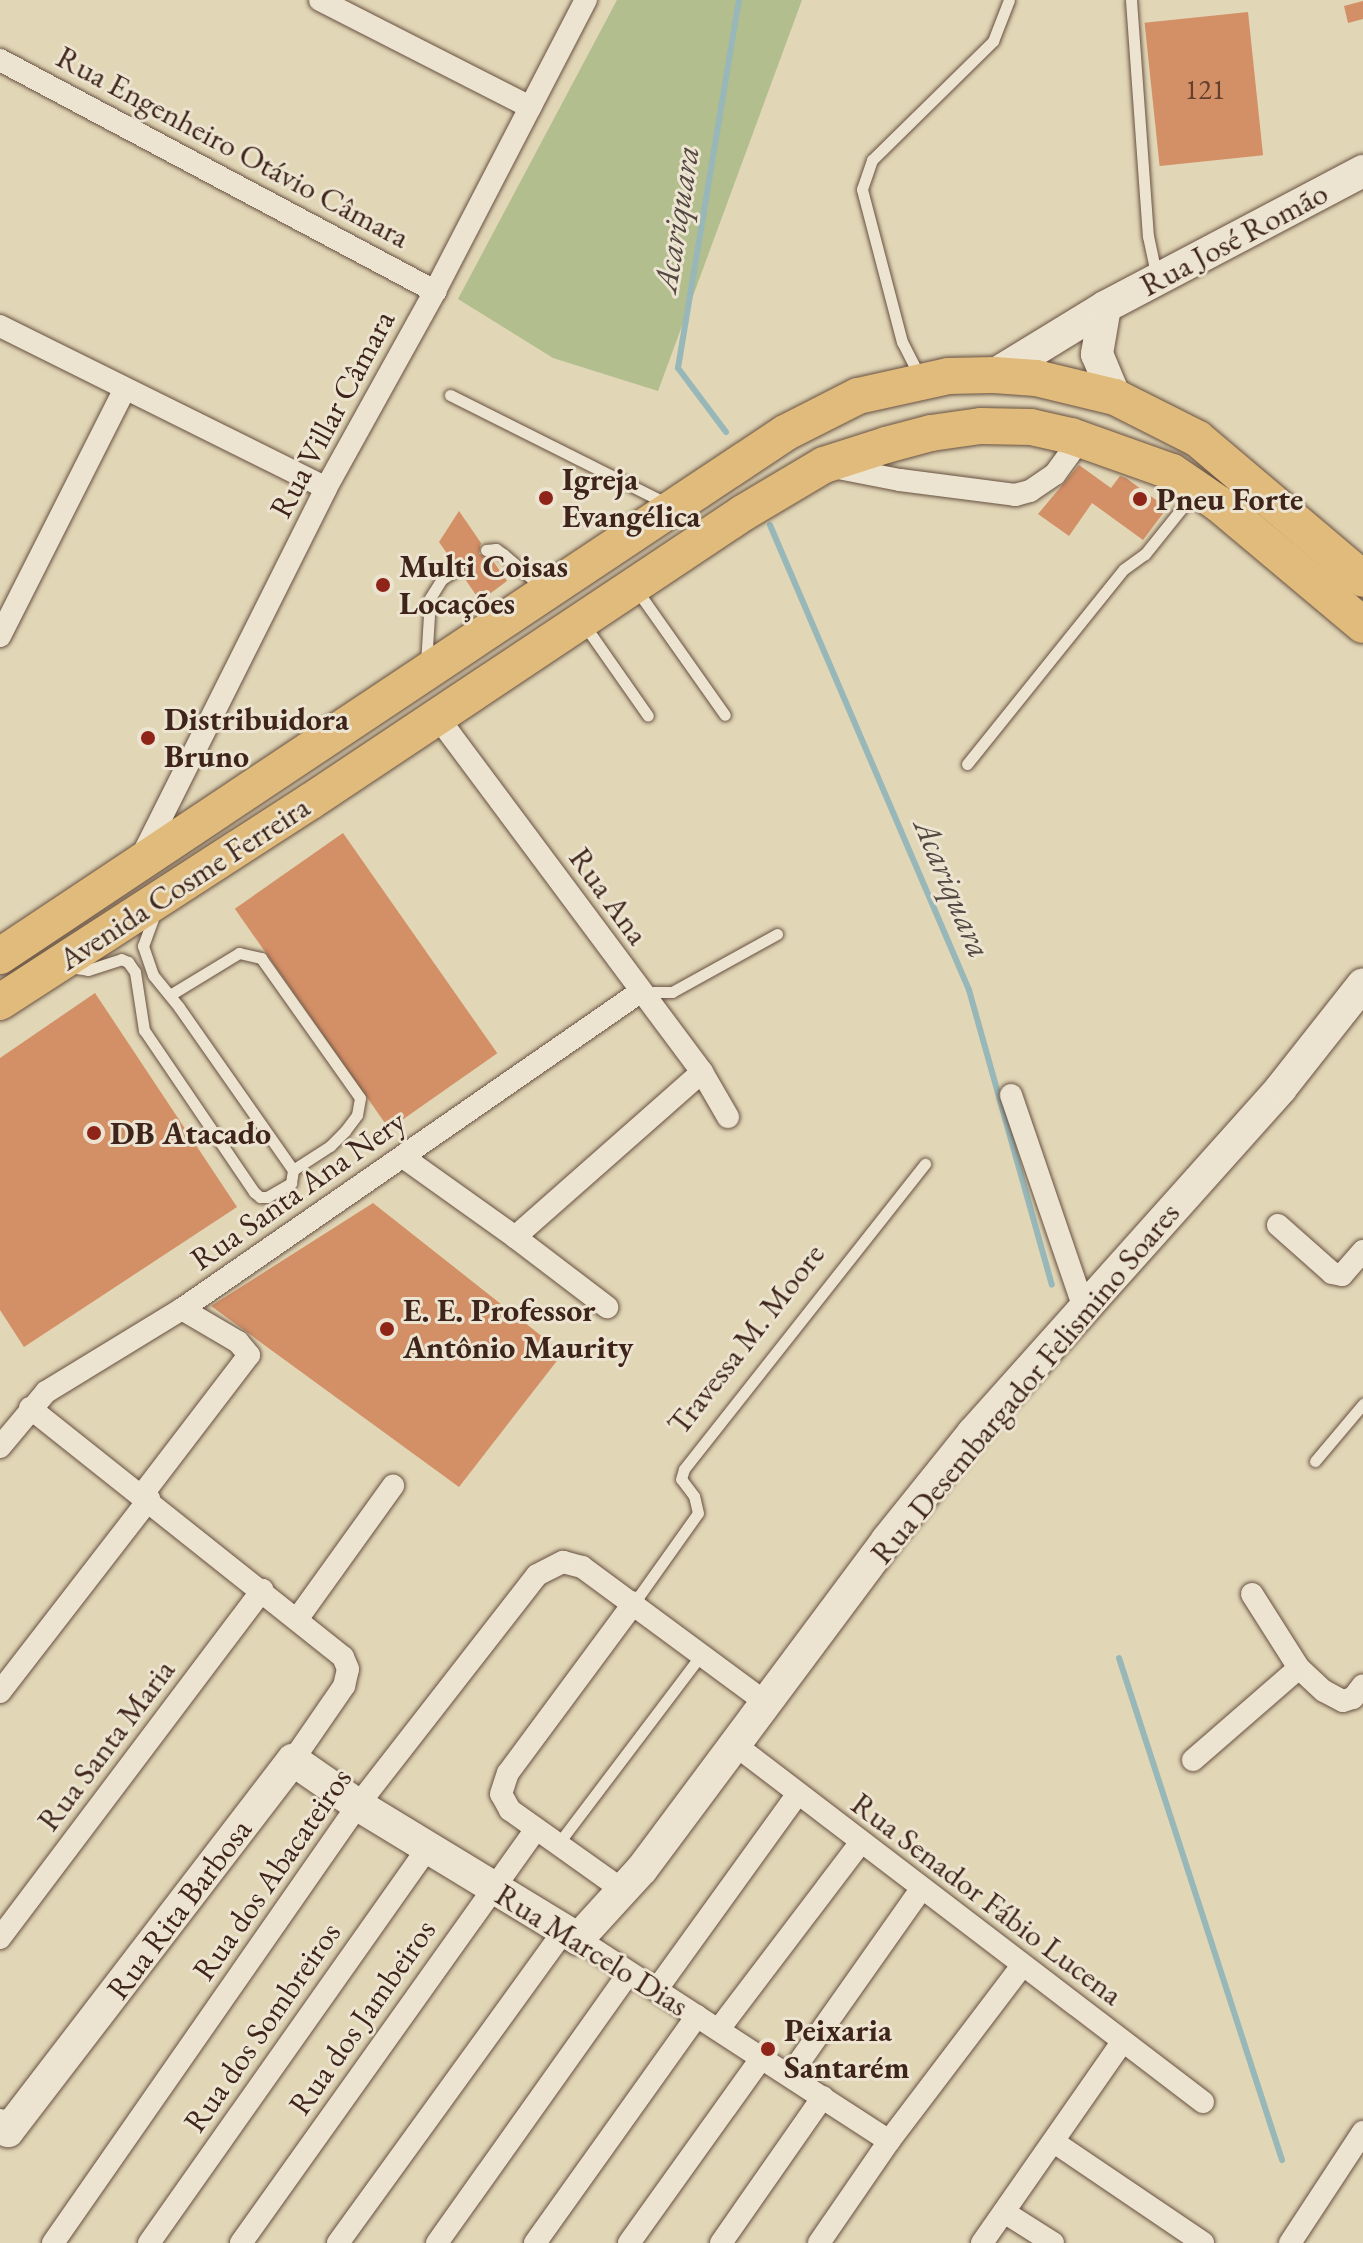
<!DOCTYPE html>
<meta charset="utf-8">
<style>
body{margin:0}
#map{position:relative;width:1363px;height:2243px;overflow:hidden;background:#e1d6b6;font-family:"EB Garamond",serif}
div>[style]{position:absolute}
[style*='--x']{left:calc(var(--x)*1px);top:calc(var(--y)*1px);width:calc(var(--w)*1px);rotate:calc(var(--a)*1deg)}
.green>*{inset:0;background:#b3be8e}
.stream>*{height:6px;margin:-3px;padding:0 3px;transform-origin:3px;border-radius:3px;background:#98b7b8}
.building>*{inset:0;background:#d38f66;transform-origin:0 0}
.roads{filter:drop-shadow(0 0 2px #675041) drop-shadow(0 0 2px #675041)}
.lane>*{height:11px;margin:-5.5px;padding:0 5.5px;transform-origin:5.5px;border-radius:5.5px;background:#ece4d0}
.street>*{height:22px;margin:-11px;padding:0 11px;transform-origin:11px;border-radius:11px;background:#ece4d0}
.secondary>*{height:32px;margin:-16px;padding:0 16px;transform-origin:16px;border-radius:16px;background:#ece4d0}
.primary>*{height:36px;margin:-18px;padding:0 18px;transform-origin:18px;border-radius:18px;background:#e0bb7b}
.dots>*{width:22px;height:22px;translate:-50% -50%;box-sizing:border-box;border:4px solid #ece4d0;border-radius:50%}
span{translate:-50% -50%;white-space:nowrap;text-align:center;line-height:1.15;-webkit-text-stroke:6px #ece4d0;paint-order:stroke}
.number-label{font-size:28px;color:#633f2d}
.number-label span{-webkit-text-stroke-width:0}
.street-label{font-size:32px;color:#3e241a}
.poi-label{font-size:32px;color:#3e241a;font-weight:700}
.left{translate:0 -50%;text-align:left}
.water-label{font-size:34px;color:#544942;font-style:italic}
</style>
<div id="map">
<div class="green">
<i style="clip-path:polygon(617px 0,802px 0,658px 391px,553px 358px,458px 299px)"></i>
</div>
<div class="stream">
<i style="--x:726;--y:432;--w:80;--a:-126.9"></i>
<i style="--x:678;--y:368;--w:373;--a:-80.6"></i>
<i style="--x:770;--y:525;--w:506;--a:66.83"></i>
<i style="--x:969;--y:990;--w:306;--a:74.3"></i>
<i style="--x:1119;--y:1658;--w:528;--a:72.01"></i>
</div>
<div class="building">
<i style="clip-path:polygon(1363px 1px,1363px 19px,1348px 23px,1344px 6px)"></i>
<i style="left:1248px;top:12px;width:144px;height:104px;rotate:84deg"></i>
<i style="clip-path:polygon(1079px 465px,1111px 488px,1120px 476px,1126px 478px,1167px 508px,1143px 540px,1092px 503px,1069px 536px,1038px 514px)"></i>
<i style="clip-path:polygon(459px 511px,481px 543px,479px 554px,491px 558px,507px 581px,480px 601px,463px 576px,465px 564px,453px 562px,439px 542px)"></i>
<i style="left:343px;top:833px;width:269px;height:132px;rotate:55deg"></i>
<i style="clip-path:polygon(95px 993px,237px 1207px,24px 1347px,0 1310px,0 1058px)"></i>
<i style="clip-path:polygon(373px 1203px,563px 1353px,459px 1487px,211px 1306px)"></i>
</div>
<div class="roads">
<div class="lane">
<i style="--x:1131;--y:0;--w:237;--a:85.9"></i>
<i style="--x:1148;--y:236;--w:43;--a:77.9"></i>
<i style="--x:920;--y:377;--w:39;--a:-117"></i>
<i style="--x:902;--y:342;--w:158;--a:-104.7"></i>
<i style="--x:862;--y:189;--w:31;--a:-71"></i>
<i style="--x:872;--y:160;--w:170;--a:-44.5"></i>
<i style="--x:993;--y:41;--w:44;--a:-68.7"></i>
<i style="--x:450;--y:395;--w:244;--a:26.6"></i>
<i style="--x:486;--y:550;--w:10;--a:-6"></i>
<i style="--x:496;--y:549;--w:9;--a:36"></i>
<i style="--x:503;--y:554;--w:52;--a:40.4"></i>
<i style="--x:636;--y:589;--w:154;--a:54.8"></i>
<i style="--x:583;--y:623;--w:113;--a:55"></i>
<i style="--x:426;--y:664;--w:66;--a:-86.5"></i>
<i style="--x:430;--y:598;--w:22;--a:-58"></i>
<i style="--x:442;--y:579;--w:19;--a:-32"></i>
<i style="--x:967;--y:764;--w:250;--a:-51.2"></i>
<i style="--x:1124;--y:569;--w:26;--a:-36"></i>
<i style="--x:1145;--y:554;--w:78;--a:-51.2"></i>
<i style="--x:70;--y:967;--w:18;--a:9"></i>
<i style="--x:88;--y:970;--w:35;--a:-18"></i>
<i style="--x:121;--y:959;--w:8;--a:23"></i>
<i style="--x:128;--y:962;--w:12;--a:55"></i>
<i style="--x:135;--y:972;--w:59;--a:81.2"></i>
<i style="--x:144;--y:1030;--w:196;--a:55.8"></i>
<i style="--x:254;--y:1192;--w:8;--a:40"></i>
<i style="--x:260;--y:1197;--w:7;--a:0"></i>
<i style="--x:267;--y:1197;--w:28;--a:-30"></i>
<i style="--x:291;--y:1183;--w:13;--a:-81"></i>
<i style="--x:293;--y:1170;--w:199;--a:-125"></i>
<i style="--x:179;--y:1007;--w:41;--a:-129.1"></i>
<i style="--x:153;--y:975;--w:31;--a:-109"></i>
<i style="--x:143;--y:946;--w:35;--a:-70"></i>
<i style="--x:641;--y:992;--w:31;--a:0"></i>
<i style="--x:672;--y:992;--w:120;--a:-28.9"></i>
<i style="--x:170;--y:995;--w:81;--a:-31.3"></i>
<i style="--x:239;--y:953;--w:23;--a:13"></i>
<i style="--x:261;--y:958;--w:171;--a:54.7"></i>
<i style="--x:360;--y:1098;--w:17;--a:100"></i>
<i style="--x:357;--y:1115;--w:20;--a:127"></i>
<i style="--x:345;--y:1131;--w:21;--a:135"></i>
<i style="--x:330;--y:1146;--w:44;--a:147"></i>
<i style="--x:1315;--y:1461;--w:75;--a:-49.9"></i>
<i style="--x:634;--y:1603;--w:110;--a:-54.6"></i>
<i style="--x:698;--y:1513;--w:17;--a:-103"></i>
<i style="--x:694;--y:1496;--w:21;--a:-127"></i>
<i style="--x:681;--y:1479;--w:10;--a:-73"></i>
<i style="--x:684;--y:1469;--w:389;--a:-51.7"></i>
<i style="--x:558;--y:1844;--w:237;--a:-52.9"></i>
</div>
<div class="street">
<i style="--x:320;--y:0;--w:236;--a:27"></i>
<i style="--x:0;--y:60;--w:493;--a:28"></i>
<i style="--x:0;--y:326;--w:364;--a:26.4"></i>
<i style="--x:833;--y:467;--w:68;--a:11"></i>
<i style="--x:900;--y:480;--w:116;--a:7.4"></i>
<i style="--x:1015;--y:495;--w:16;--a:-15"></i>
<i style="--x:1030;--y:491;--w:30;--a:-34"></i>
<i style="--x:1055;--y:474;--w:26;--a:-54"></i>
<i style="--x:1070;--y:453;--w:17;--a:-87"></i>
<i style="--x:0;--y:636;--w:277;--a:-63.2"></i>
<i style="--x:436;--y:715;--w:445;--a:53.3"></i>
<i style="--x:702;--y:1072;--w:52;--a:60"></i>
<i style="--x:142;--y:856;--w:411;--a:-63.4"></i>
<i style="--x:326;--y:488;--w:225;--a:-61"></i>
<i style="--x:435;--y:291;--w:328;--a:-62.6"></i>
<i style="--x:1011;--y:1095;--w:225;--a:71.1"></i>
<i style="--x:403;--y:1157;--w:138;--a:35.5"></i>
<i style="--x:515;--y:1237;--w:116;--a:37.3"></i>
<i style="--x:1278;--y:1225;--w:72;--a:41.6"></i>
<i style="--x:1332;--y:1273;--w:10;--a:11"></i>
<i style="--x:1342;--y:1275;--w:32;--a:-49"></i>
<i style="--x:515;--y:1237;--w:249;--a:-41.4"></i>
<i style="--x:30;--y:1408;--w:400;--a:38.5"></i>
<i style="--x:343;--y:1657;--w:13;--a:67"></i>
<i style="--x:348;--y:1669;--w:17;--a:103"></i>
<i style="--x:344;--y:1686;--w:90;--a:124.6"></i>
<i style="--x:0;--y:1447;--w:72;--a:-50.1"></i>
<i style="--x:46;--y:1392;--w:159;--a:-31.4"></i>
<i style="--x:182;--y:1309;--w:557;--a:-34.69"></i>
<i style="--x:142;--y:1495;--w:176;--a:-52.6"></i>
<i style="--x:249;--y:1355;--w:17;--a:-130"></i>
<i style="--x:238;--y:1342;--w:65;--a:-149.5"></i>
<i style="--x:1252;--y:1594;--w:88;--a:57.6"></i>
<i style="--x:1299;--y:1668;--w:34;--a:43"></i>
<i style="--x:1324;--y:1691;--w:21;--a:28"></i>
<i style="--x:1343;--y:1701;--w:10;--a:-17"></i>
<i style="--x:1353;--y:1698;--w:16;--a:-52"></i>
<i style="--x:298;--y:1618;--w:163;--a:-54.3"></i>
<i style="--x:0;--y:1692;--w:244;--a:-52.3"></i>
<i style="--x:734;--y:1744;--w:590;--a:37.36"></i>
<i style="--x:1193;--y:1760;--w:140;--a:-41"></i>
<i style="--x:624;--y:1891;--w:140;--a:-144.6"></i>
<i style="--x:510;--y:1810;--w:18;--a:-119"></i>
<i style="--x:501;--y:1794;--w:22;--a:-72"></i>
<i style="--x:508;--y:1773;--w:212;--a:-53.5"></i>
<i style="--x:0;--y:1938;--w:436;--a:-53"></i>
<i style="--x:578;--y:1939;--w:371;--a:33"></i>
<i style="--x:657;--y:1989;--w:239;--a:-54.2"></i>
<i style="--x:719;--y:2029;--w:235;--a:-52.8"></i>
<i style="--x:790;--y:2075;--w:228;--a:-54.8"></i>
<i style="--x:1054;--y:2142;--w:180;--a:34.1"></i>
<i style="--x:1004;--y:2212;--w:58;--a:32.3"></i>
<i style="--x:53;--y:2243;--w:534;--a:-55.15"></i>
<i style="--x:358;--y:1805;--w:291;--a:-52.1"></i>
<i style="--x:537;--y:1575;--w:29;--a:-27"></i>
<i style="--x:563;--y:1562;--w:20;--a:15"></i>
<i style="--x:582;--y:1567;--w:227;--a:36.4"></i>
<i style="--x:149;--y:2243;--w:484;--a:-54.8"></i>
<i style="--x:241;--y:2243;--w:508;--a:-54.53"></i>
<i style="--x:338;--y:2243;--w:382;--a:-54.1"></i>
<i style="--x:437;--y:2243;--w:331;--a:-54.6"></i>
<i style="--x:535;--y:2243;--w:279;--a:-54.5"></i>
<i style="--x:629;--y:2243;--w:229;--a:-54.4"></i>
<i style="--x:721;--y:2243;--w:178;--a:-55.1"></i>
<i style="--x:819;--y:2243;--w:124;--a:-55.5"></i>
<i style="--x:889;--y:2141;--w:220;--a:-52.8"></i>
<i style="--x:982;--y:2243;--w:245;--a:-55.1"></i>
<i style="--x:1290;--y:2243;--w:133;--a:-56.7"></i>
</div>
<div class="secondary">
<i style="--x:1105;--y:307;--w:48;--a:99.7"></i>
<i style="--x:1097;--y:354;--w:47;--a:67.3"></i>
<i style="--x:994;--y:375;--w:130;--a:-31.5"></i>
<i style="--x:1105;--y:307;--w:292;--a:-27.8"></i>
<i style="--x:0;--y:2125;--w:10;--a:37"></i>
<i style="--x:8;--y:2131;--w:468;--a:-52.5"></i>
<i style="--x:293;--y:1760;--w:79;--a:34.7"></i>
<i style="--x:358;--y:1805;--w:258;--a:31.3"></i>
<i style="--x:578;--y:1939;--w:95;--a:-47.6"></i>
<i style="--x:642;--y:1869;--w:410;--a:-53.3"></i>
<i style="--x:887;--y:1540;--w:137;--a:-51.2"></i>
<i style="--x:973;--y:1433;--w:462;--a:-48.2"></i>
<i style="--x:1281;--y:1088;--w:132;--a:-51.7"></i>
</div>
<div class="primary">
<i style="--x:0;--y:956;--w:943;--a:-33.67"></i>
<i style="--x:785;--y:433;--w:82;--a:-26.9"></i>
<i style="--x:858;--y:396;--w:92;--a:-12.5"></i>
<i style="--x:948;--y:376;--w:46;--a:-1.2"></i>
<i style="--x:994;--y:375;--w:42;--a:4.1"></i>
<i style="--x:1036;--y:378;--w:81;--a:13.5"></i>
<i style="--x:1115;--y:397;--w:93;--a:26.8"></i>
<i style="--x:1198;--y:439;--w:216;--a:40.3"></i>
<i style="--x:0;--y:1002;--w:370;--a:-32.9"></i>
<i style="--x:311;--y:801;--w:519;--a:-33.69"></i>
<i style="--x:743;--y:513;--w:94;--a:-30.7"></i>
<i style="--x:824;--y:465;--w:65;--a:-17.9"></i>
<i style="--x:886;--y:445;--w:47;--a:-14.9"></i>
<i style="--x:931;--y:433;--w:50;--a:-8"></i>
<i style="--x:981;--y:426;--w:50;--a:1.1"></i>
<i style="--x:1031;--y:427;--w:41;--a:12.7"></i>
<i style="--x:1071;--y:436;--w:107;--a:19.6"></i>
<i style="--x:1172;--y:472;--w:57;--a:34.2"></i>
<i style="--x:1219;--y:504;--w:188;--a:40"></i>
</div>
</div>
<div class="dots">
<i style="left:546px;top:498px;background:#8f2418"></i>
<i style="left:1140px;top:499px;background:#8f2418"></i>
<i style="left:383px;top:585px;background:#8f2418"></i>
<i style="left:148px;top:738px;background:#8f2418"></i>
<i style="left:94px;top:1133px;background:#8f2418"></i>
<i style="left:387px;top:1329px;background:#8f2418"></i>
<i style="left:768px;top:2049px;background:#8f2418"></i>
</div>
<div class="number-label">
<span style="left:1205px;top:89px">121</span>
</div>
<div class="street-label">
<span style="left:233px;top:147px;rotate:28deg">Rua Engenheiro Otávio Câmara</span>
<span style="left:1234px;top:239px;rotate:-28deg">Rua José Romão</span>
<span style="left:332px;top:414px;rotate:-62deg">Rua Villar Câmara</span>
<span style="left:184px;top:883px;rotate:-33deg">Avenida Cosme Ferreira</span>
<span style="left:609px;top:896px;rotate:54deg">Rua Ana</span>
<span style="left:298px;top:1190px;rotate:-35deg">Rua Santa Ana Nery</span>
<span style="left:746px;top:1339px;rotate:-52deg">Travessa M. Moore</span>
<span style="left:1025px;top:1383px;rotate:-50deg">Rua Desembargador Felismino Soares</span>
<span style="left:106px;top:1745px;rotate:-53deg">Rua Santa Maria</span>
<span style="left:272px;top:1874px;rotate:-55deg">Rua dos Abacateiros</span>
<span style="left:987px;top:1899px;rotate:37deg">Rua Senador Fábio Lucena</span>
<span style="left:179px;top:1909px;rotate:-53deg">Rua Rita Barbosa</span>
<span style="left:592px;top:1950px;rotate:32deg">Rua Marcelo Dias</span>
<span style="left:362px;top:2017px;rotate:-55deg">Rua dos Jambeiros</span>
<span style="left:262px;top:2027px;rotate:-55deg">Rua dos Sombreiros</span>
</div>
<div class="poi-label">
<span class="left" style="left:562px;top:498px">Igreja<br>Evangélica</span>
<span class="left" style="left:1156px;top:499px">Pneu Forte</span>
<span class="left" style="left:399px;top:585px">Multi Coisas<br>Locações</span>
<span class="left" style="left:164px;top:738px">Distribuidora<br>Bruno</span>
<span class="left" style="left:110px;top:1133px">DB Atacado</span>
<span class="left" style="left:403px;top:1329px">E. E. Professor<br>Antônio Maurity</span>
<span class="left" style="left:784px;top:2049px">Peixaria<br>Santarém</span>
</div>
<div class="water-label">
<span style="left:676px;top:219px;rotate:-81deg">Acariquara</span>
<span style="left:953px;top:888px;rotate:67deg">Acariquara</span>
</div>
</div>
